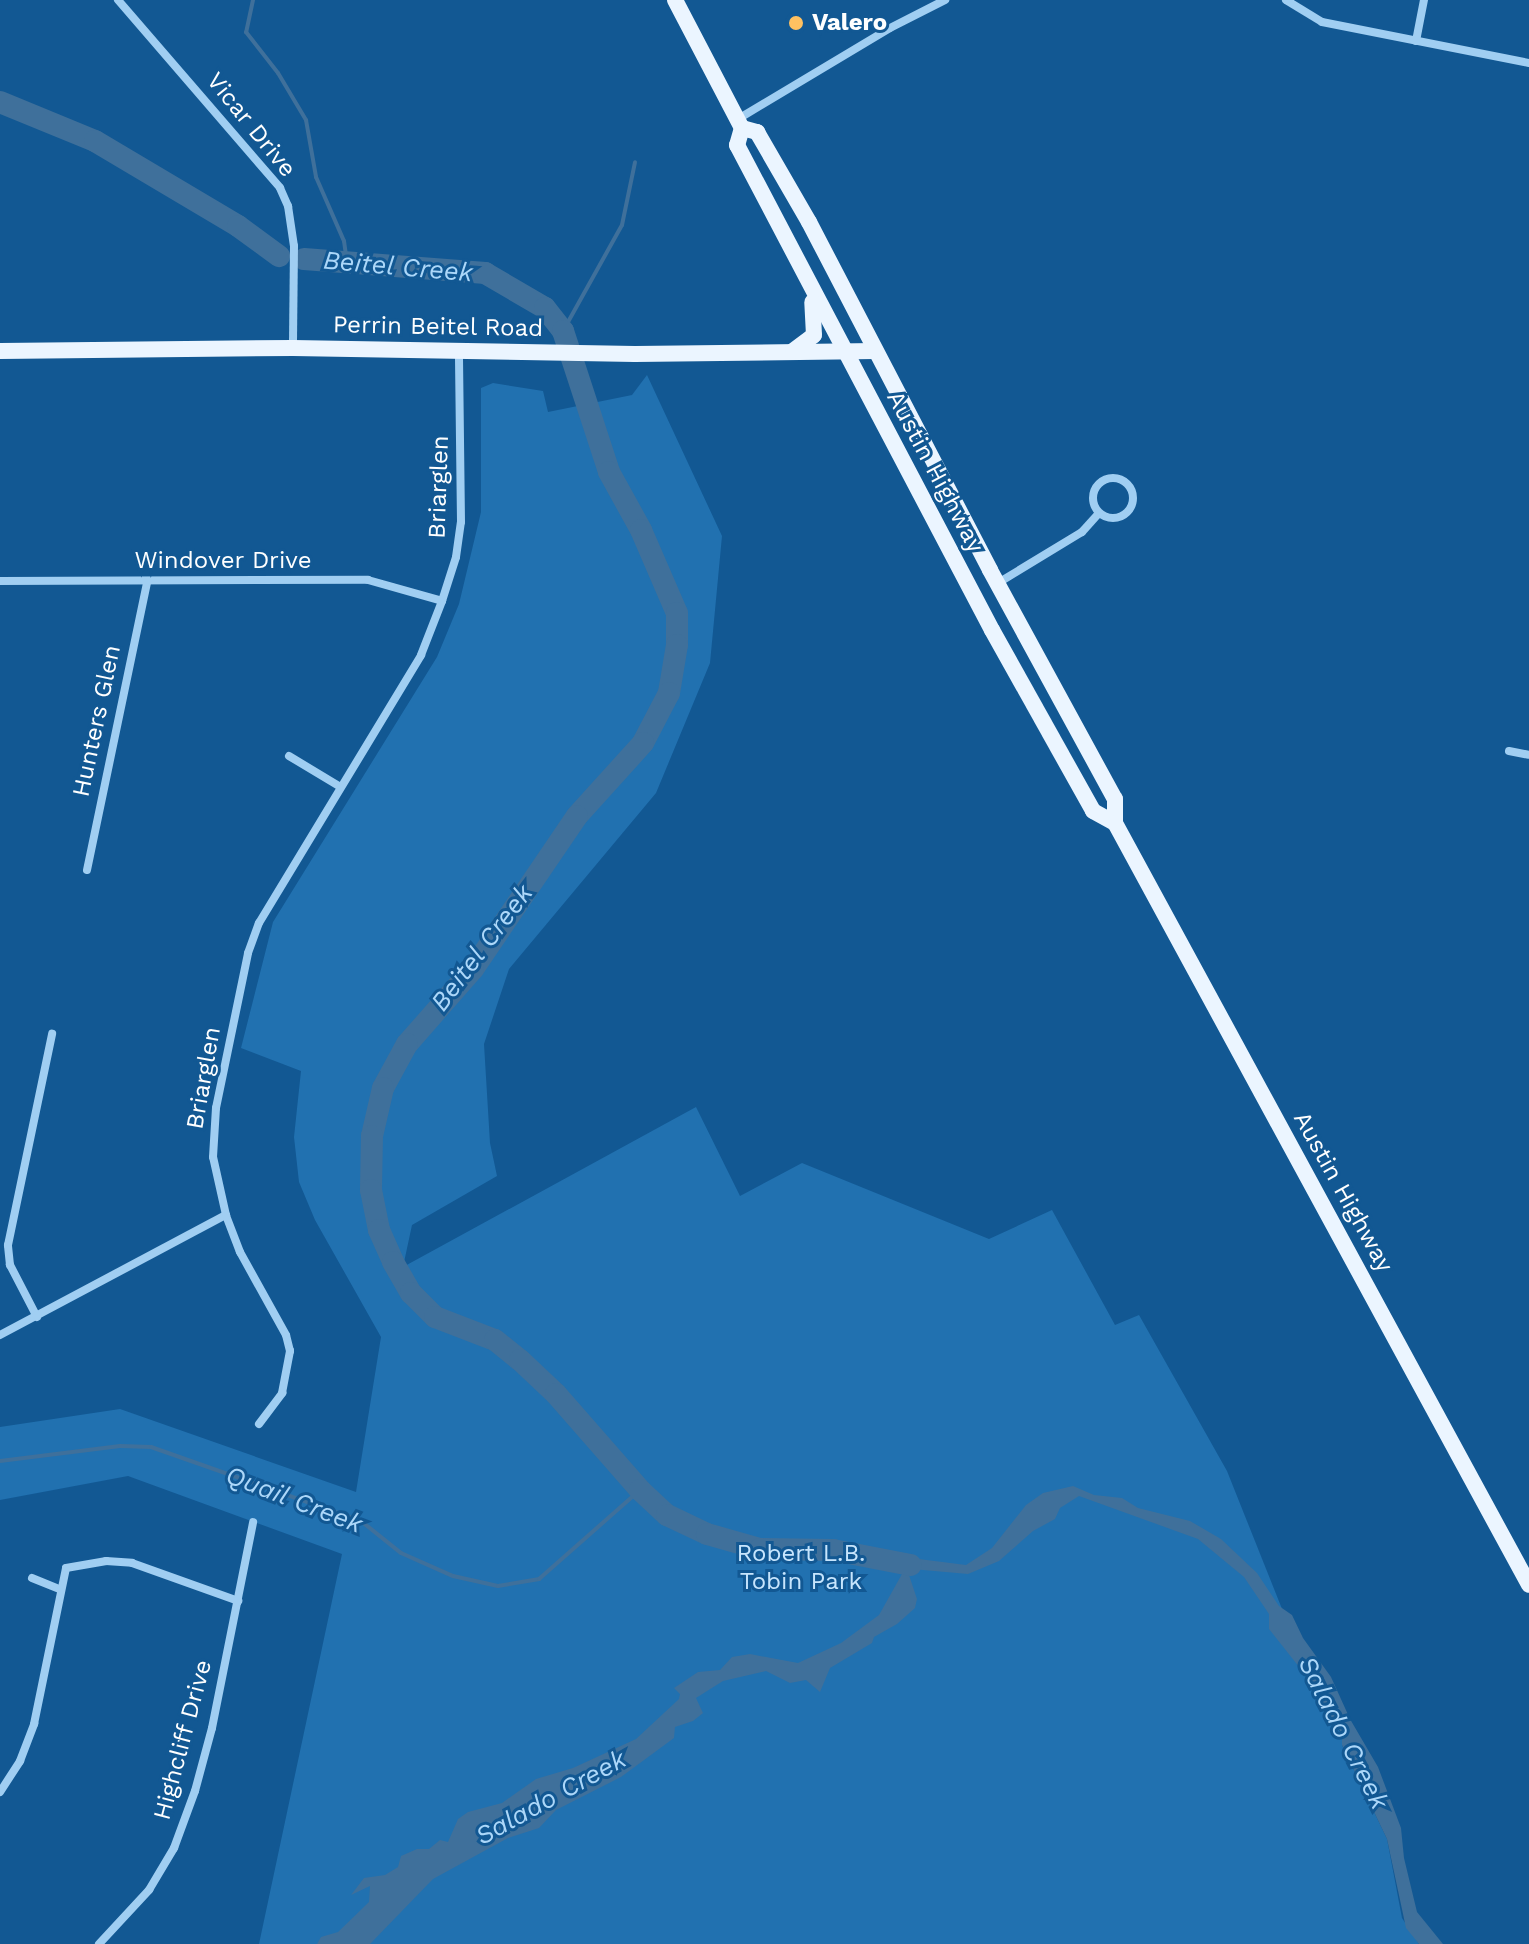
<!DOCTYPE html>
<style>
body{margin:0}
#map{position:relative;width:1529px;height:1944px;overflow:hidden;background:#125893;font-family:"Work Sans",sans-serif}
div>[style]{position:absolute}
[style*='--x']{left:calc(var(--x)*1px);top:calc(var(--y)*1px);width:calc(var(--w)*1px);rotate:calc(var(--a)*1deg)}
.green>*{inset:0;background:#2171b0}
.water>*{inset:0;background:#3f709b}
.stream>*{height:4px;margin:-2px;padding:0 2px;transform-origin:2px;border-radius:2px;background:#3f709b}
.river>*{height:22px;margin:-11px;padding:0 11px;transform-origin:11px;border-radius:11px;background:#3f709b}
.street>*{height:8px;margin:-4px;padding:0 4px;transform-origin:4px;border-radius:4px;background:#a0cef2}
.street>.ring{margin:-4px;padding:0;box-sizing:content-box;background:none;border:8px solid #a0cef2;border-radius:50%}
.primary>*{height:16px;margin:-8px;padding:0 8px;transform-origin:8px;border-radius:8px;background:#ebf5ff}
.dots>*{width:22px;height:22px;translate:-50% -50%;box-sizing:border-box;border:4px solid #125893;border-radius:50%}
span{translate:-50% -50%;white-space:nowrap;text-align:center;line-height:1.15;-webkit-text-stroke:6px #125893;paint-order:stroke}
.poi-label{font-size:24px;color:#fff;font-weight:700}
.left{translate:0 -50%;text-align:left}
.street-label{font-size:24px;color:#fff}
.park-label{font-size:24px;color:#c7e5fd}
.water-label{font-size:26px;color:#acd7f9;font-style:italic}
</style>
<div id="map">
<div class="green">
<i style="clip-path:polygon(647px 375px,722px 536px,710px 663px,656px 793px,509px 969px,484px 1044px,490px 1143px,497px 1176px,412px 1225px,403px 1267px,696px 1107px,740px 1196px,802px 1163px,989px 1239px,1052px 1210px,1115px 1325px,1139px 1315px,1227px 1471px,1296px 1644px,1334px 1725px,1342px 1734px,1342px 1745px,1387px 1839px,1402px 1918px,1419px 1944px,259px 1944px,342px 1554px,128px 1476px,0 1500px,0 1427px,120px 1409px,356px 1492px,381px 1337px,315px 1220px,299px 1182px,294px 1137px,301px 1071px,241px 1048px,273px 922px,437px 657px,459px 604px,481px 512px,481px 388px,493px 383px,543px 391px,548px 412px,632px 395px)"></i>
</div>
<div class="water">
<i style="clip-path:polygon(1073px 1486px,1094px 1495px,1122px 1498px,1138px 1508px,1190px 1521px,1221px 1539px,1257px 1573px,1279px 1606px,1292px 1615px,1303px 1638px,1331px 1677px,1350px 1719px,1378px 1767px,1401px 1828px,1404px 1858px,1417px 1912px,1443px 1944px,1419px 1944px,1406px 1928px,1387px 1839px,1342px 1745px,1342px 1734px,1307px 1677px,1269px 1629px,1269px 1614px,1244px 1577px,1198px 1539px,1079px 1496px,1060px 1508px,1055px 1519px,1033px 1531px,999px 1561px,968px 1574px,912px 1569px,909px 1575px,917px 1599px,915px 1608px,897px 1624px,874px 1637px,872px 1643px,830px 1668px,820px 1692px,806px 1680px,790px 1683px,766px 1671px,723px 1681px,696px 1698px,703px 1713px,693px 1721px,675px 1727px,674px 1738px,621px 1777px,556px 1810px,539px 1828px,508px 1838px,433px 1879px,370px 1944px,317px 1944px,321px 1937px,338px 1932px,369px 1902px,370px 1886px,351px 1895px,364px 1878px,385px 1875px,398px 1867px,401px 1856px,417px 1849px,429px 1849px,440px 1840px,448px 1842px,458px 1819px,468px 1812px,502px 1803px,536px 1779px,573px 1768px,636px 1739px,679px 1699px,680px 1694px,674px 1688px,698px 1672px,720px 1670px,732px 1657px,750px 1654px,798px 1663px,841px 1643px,879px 1615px,911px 1558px,966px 1565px,992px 1548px,1026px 1505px,1043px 1493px)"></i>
</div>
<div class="stream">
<i style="--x:253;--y:0;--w:33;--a:102"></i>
<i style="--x:246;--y:32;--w:52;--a:52"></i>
<i style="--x:278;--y:73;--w:55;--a:59.2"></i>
<i style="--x:306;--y:120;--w:58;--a:80"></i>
<i style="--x:316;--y:177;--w:70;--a:66.4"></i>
<i style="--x:344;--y:241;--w:22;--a:82"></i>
<i style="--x:563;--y:331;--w:121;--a:-60.9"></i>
<i style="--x:622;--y:225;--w:64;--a:-78.3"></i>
<i style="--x:0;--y:1461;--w:121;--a:-7.1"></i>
<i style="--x:120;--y:1446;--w:31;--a:2"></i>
<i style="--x:151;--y:1447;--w:223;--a:19.4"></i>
<i style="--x:361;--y:1521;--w:51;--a:38.7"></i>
<i style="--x:401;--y:1553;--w:57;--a:23.9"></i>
<i style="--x:453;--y:1576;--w:46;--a:12.5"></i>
<i style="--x:498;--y:1586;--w:42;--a:-9.7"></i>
<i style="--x:539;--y:1579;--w:135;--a:-41.4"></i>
</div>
<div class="river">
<i style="--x:0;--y:102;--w:103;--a:22.3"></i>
<i style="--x:95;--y:141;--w:166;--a:30.7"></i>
<i style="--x:238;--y:226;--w:51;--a:36.2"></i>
<i style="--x:304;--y:259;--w:182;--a:4.4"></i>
<i style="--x:485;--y:273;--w:69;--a:30.3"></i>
<i style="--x:545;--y:308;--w:29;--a:52"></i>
<i style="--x:563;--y:331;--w:148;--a:71.9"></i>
<i style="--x:609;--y:472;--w:66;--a:61.1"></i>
<i style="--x:641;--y:530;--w:90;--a:66.6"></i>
<i style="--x:677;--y:613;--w:32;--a:90"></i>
<i style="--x:677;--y:645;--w:49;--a:99.5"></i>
<i style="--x:669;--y:693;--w:56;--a:117.5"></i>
<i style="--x:643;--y:743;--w:98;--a:132.1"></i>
<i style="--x:577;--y:816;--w:185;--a:124.2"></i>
<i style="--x:473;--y:969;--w:100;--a:131.3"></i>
<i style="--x:407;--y:1044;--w:50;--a:118.6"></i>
<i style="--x:383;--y:1088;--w:49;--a:102.9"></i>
<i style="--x:372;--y:1136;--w:54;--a:91.1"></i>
<i style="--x:371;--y:1190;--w:41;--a:78.7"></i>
<i style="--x:379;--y:1230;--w:35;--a:66"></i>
<i style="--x:393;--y:1262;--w:36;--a:60"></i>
<i style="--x:411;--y:1293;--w:34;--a:45"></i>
<i style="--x:435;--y:1317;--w:64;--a:21"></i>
<i style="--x:495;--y:1340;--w:32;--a:39"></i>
<i style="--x:520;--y:1360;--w:50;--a:43.4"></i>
<i style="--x:556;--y:1394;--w:128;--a:48.8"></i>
<i style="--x:640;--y:1490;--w:37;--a:43"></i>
<i style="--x:667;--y:1515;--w:44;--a:25.4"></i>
<i style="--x:707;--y:1534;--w:55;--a:15.8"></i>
<i style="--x:760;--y:1549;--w:73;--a:0.8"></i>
<i style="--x:833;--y:1550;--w:79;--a:10.9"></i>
</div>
<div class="street">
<i style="--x:118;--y:0;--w:248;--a:49.2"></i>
<i style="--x:280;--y:188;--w:20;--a:66"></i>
<i style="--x:288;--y:206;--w:40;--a:81.5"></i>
<i style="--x:294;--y:246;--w:101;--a:90.6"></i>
<i style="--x:1286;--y:0;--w:42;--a:31.4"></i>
<i style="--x:1322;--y:22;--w:211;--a:11.2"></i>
<i style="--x:1416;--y:41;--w:42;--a:-79"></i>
<i style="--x:738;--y:119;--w:177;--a:-30.9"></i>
<i style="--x:890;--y:28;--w:62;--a:-27"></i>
<i class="ring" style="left:1093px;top:478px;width:32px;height:32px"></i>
<i style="--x:0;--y:581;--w:368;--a:-0.2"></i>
<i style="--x:368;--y:580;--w:77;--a:15.8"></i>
<i style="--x:998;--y:583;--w:98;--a:-31.3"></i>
<i style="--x:1082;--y:532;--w:25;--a:-48"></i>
<i style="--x:1509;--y:751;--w:20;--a:11"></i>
<i style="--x:289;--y:756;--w:58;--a:31"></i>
<i style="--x:87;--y:870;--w:294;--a:-78.2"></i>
<i style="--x:37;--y:1317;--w:59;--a:-117.4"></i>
<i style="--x:10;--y:1265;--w:20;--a:-96"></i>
<i style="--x:8;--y:1245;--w:216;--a:-78.2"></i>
<i style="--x:0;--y:1335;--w:256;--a:-28"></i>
<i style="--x:259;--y:1424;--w:39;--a:-53"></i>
<i style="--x:282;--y:1393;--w:43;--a:-79.2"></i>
<i style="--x:290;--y:1351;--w:16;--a:-104"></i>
<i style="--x:286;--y:1335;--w:95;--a:-119"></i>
<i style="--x:240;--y:1252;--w:40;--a:-111"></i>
<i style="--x:226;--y:1215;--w:59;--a:-102.6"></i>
<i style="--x:213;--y:1157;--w:49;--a:-86.5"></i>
<i style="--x:216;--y:1108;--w:158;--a:-78.3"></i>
<i style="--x:248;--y:953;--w:32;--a:-70"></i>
<i style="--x:259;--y:923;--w:313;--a:-58.8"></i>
<i style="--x:421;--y:655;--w:58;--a:-68.7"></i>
<i style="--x:442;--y:601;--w:46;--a:-72.3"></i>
<i style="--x:456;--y:557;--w:35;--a:-82"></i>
<i style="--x:461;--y:522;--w:170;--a:-90.7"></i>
<i style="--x:32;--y:1578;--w:31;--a:22"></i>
<i style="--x:0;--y:1792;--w:37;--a:-57"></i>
<i style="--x:20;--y:1761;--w:40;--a:-69"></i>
<i style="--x:34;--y:1724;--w:159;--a:-78.4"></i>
<i style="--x:66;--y:1568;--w:41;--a:-9.9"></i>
<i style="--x:106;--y:1561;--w:26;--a:4"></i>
<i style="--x:132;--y:1563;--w:113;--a:19.7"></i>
<i style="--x:99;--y:1944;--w:74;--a:-47.2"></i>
<i style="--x:149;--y:1890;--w:49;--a:-59.2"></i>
<i style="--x:174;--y:1848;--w:61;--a:-69.8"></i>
<i style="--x:195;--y:1791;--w:65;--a:-74.9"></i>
<i style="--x:212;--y:1728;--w:210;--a:-78.7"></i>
</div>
<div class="primary">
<i style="--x:675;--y:0;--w:144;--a:62.4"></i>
<i style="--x:742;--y:128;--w:18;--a:106"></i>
<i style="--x:737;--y:145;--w:548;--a:62.27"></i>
<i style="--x:992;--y:630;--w:207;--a:60.8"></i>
<i style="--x:1093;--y:811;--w:25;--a:29"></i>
<i style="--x:742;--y:128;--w:16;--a:15"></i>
<i style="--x:757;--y:132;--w:104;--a:60"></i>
<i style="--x:809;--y:222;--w:392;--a:62.5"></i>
<i style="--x:990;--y:570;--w:261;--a:61.4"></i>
<i style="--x:1115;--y:799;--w:24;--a:90"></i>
<i style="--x:1115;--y:823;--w:867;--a:61.48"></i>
<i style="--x:0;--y:351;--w:293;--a:-0.6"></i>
<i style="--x:293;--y:348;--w:342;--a:1"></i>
<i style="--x:635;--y:354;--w:240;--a:-0.7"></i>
<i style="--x:793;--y:351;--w:26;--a:-37"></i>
<i style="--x:814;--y:335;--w:33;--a:-93"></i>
</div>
<div class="dots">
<i style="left:796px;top:23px;background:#ffc161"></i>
</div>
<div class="poi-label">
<span class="left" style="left:812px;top:23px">Valero</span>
</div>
<div class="street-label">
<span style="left:251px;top:125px;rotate:51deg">Vicar Drive</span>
<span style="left:438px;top:327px;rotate:1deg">Perrin Beitel Road</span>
<span style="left:935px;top:472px;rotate:62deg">Austin Highway</span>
<span style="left:439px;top:487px;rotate:-88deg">Briarglen</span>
<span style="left:223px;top:561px">Windover Drive</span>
<span style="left:97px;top:721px;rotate:-78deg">Hunters Glen</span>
<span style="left:204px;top:1078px;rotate:-80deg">Briarglen</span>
<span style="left:1343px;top:1192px;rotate:61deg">Austin Highway</span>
<span style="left:183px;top:1740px;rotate:-75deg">Highcliff Drive</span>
</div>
<div class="park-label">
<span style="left:801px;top:1568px">Robert L.B.<br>Tobin Park</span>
</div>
<div class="water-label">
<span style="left:398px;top:267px;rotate:5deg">Beitel Creek</span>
<span style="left:482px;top:948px;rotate:-53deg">Beitel Creek</span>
<span style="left:294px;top:1500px;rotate:21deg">Quail Creek</span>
<span style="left:1343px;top:1733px;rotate:63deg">Salado Creek</span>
<span style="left:551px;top:1798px;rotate:-29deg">Salado Creek</span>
</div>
</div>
